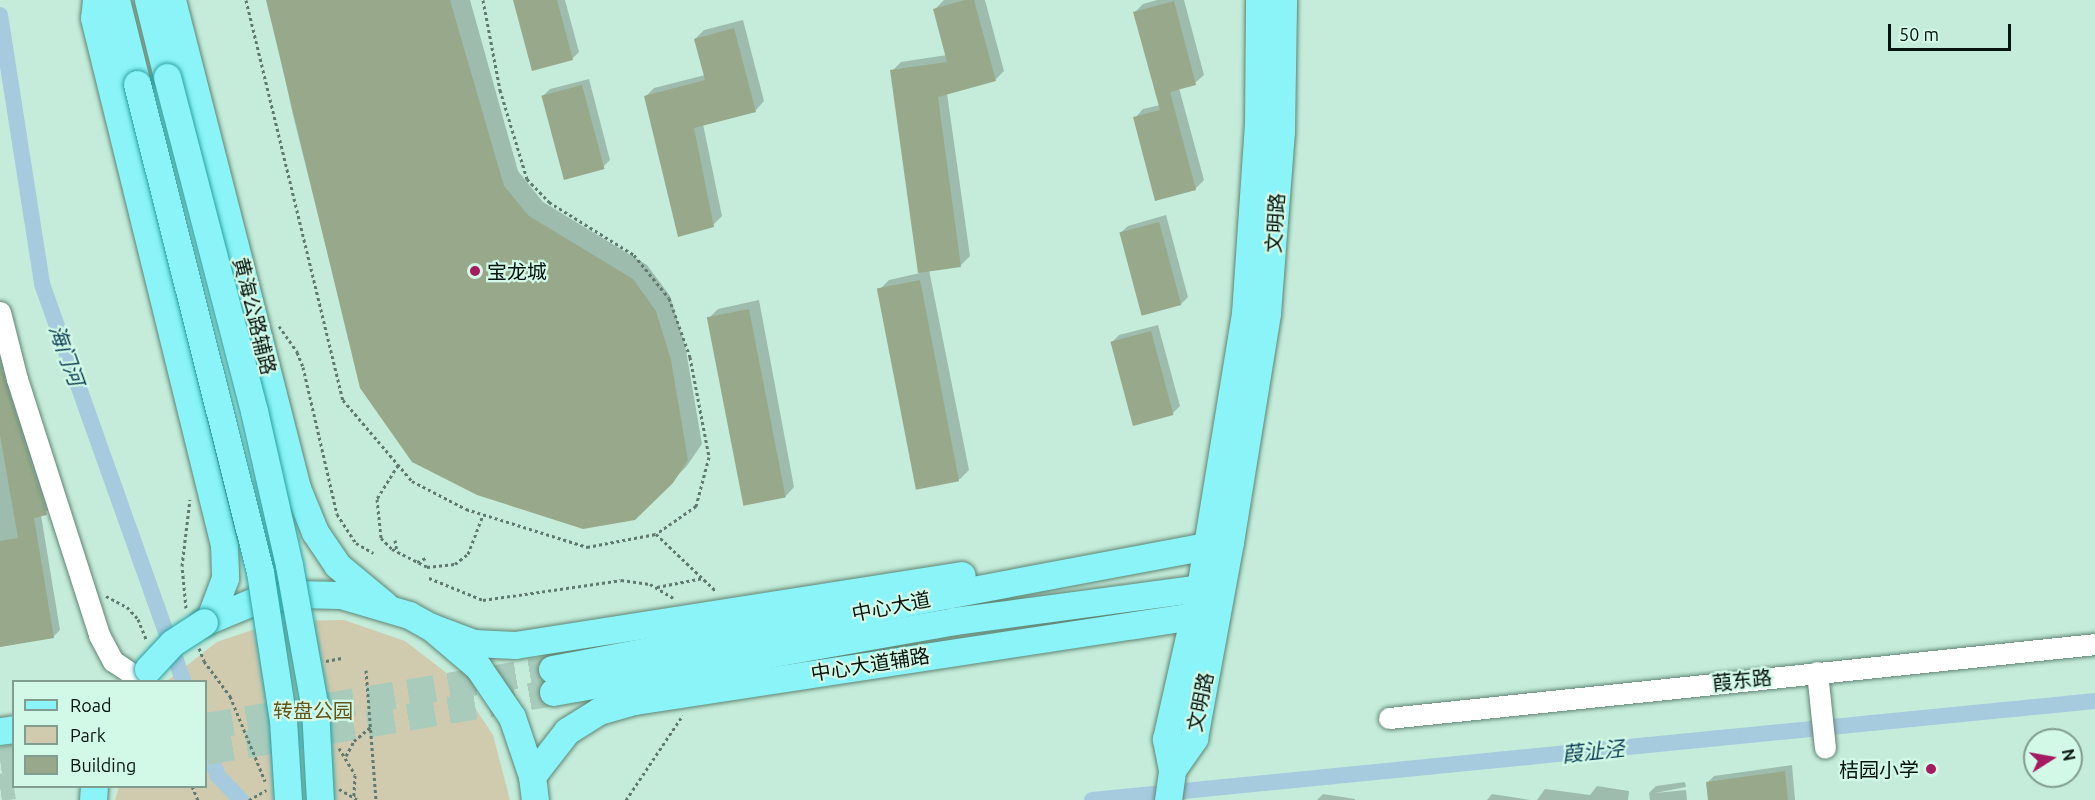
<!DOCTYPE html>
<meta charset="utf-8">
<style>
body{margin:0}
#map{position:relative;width:2095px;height:800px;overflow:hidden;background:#c5ecda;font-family:Ubuntu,"Noto Sans SC",sans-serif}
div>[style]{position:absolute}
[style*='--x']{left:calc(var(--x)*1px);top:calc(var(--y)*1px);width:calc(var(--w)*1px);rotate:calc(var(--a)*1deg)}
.green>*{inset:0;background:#d0caae}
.shadow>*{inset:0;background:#0003}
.canal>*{height:16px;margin:-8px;padding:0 8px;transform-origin:8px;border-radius:8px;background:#a6cade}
.building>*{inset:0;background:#97a98a;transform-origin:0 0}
.major-tunnel>*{height:27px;margin-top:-13.5px;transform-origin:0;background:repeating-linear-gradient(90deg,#a8cbbb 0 27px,transparent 0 41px)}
.path>*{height:3px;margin-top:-1.5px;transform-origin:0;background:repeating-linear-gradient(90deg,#607a6f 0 3px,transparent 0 6px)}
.roads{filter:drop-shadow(0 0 2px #5f8473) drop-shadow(0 0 2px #5f8473)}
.minor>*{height:21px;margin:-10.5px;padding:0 10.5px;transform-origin:10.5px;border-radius:10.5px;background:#fff}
.major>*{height:27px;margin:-13.5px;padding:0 13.5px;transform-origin:13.5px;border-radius:13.5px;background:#8af4f8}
.bridges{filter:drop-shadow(0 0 2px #29a0a3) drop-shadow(0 0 2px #29a0a3)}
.major-bridge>*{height:27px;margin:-13.5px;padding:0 13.5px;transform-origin:13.5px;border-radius:13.5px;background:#8af4f8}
.dots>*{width:16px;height:16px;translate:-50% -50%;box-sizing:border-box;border:3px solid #d2f9e7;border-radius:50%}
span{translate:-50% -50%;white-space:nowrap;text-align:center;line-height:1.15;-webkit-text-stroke:4.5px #d2f9e7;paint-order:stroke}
.street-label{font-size:20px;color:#06130e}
.poi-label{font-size:20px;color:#06130e}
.left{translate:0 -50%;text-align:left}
.right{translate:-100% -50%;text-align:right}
.park-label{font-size:20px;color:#60551a}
.water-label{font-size:21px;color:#0b3c52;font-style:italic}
.legend{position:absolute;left:12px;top:680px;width:195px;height:108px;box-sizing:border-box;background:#d2f9e7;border:2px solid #809d90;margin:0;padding:8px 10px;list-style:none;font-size:18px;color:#06130e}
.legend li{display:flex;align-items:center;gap:12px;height:30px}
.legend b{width:30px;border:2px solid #809d90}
.north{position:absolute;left:2023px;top:728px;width:60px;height:60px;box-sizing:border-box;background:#d2f9e7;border:2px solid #809d90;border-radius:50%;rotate:79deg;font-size:16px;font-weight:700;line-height:24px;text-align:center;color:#06130e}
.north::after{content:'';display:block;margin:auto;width:21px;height:27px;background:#a51a60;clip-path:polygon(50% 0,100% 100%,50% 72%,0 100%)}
.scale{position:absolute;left:1888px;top:24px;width:123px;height:27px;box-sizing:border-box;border:3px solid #06130e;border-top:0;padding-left:8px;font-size:18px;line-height:21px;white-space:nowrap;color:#06130e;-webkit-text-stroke:4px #d2f9e7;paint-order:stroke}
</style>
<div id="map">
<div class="green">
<i style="clip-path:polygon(344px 620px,405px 641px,457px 681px,493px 735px,510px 800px,115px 800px,119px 787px,206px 786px,206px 682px,167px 681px,217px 642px,279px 621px)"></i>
</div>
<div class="shadow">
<i style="clip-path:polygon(268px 0,470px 0,518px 171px,543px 202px,647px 265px,670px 296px,685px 345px,702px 444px,686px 467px,634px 519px,361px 387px,292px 111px)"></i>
<i style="clip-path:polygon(515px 0,565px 0,579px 52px,572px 59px)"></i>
<i style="clip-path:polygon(944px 0,985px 0,1004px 71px,995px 80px,947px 93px,970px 256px,961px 265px,929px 270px,969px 470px,960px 479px,919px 488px,879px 290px,889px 280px,920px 273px,892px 71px,901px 62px,947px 55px,935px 9px)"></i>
<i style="clip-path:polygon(1157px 0,1184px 0,1204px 75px,1195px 83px,1179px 88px,1204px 180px,1195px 189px,1135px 118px,1143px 109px,1160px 105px,1135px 12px,1143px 4px)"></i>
<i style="clip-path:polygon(743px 20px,764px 101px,756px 110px,703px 124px,722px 216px,713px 225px,645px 97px,654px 88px,705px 75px,695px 39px,704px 30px)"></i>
<i style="clip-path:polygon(589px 79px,610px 160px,603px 167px,543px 96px,550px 89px)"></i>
<i style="clip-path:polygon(1166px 215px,1188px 297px,1181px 304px,1120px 233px,1128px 226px)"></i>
<i style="clip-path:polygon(759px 300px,794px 487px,785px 497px,709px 318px,718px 309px)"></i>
<i style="clip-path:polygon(1158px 325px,1180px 406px,1172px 414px,1112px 342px,1119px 335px)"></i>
<i style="clip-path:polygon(0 342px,54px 506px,41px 515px,60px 630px,53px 637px,0 647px)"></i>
<i style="clip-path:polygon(1792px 765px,1795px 800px,1709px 800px,1707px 783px,1714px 776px)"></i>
<i style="clip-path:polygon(1685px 782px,1686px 787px,1655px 793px,1686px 790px,1687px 800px,1650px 800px,1649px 793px,1656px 786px)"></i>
<i style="clip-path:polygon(1597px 786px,1629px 791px,1628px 800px,1537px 800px,1545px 789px,1590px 795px)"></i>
<i style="clip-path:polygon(1323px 794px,1355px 799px,1355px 800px,1317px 800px)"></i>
<i style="clip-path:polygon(1492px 794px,1530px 800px,1487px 800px)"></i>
</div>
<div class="canal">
<i style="--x:0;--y:15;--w:272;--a:81.1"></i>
<i style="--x:42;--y:284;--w:423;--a:70.4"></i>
<i style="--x:206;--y:740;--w:38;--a:72"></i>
<i style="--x:218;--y:776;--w:33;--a:46"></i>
<i style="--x:1092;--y:800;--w:1008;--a:-5.64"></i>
</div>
<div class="building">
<i style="clip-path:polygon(266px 0,450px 0,504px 186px,529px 216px,633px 279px,656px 311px,671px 360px,688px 460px,673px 483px,635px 520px,583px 529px,477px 495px,412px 462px,360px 388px)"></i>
<i style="clip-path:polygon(513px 0,557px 0,573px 60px,532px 71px)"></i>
<i style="clip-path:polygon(965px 0,974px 0,996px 81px,938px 97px,961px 267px,918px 273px,890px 70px,947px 62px,933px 9px)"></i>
<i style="clip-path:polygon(1174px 1px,1196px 85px,1170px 92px,1196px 190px,1155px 201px,1133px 117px,1160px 110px,1133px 12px)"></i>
<i style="clip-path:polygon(734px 28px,756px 112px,694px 128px,714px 227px,678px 237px,644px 96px,705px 80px,694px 39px)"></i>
<i style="left:582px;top:85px;width:87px;height:42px;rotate:75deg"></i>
<i style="left:1159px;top:222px;width:86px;height:41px;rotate:75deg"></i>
<i style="left:920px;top:280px;width:205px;height:44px;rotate:79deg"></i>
<i style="left:749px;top:309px;width:192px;height:43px;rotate:79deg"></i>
<i style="left:1151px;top:331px;width:87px;height:42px;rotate:75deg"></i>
<i style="clip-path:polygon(0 364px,47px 515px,34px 518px,54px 638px,0 647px,0 541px,18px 538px,0 435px)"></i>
<i style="clip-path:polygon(1785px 771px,1788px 800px,1708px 800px,1706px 782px)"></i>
</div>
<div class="major-tunnel">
<i style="--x:206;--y:726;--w:351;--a:-9.4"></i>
<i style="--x:206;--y:751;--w:352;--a:-9.6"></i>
<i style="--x:0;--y:760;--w:14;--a:-8"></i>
<i style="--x:0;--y:787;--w:14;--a:-8"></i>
</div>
<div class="path">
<i style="--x:246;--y:0;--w:412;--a:76.4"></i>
<i style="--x:343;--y:400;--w:106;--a:49.6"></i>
<i style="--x:412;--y:481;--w:61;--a:27.4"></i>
<i style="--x:466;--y:509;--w:127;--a:17.4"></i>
<i style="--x:587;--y:547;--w:70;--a:-10.7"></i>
<i style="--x:483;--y:0;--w:92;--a:79.3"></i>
<i style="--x:500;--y:90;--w:93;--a:73.1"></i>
<i style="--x:527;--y:179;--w:32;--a:46"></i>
<i style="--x:549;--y:202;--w:100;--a:31.9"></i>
<i style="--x:634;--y:255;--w:55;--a:50.9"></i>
<i style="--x:669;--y:298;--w:63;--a:70.4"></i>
<i style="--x:690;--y:357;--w:102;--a:79.2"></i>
<i style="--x:709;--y:457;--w:51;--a:104.9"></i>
<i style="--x:696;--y:506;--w:49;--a:145"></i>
<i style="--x:656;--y:534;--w:84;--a:43.6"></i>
<i style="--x:279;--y:326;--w:32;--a:55"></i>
<i style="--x:297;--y:352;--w:16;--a:68"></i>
<i style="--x:303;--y:367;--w:151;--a:77"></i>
<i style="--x:337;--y:514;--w:35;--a:57"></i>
<i style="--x:356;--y:543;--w:20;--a:30"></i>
<i style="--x:398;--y:465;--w:40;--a:122"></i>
<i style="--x:377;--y:499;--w:39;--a:84"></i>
<i style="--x:381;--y:538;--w:16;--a:45"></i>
<i style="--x:392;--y:549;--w:39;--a:27"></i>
<i style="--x:427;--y:567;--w:28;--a:-6"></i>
<i style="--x:455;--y:564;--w:16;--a:-38"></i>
<i style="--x:468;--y:554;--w:42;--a:-69"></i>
<i style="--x:395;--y:540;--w:12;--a:81"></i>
<i style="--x:417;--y:562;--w:10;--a:-24"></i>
<i style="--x:429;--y:578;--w:58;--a:22.2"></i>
<i style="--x:483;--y:600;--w:139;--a:-8.2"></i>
<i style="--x:621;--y:580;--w:29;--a:8"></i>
<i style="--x:650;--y:584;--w:27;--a:31"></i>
<i style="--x:657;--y:587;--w:47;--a:-11.1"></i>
<i style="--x:106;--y:596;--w:24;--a:28"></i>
<i style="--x:127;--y:607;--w:16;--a:47"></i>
<i style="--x:138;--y:619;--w:22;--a:68"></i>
<i style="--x:186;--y:608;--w:42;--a:-95.4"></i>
<i style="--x:182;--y:566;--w:67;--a:-83.2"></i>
<i style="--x:199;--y:648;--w:14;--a:69"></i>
<i style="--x:204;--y:661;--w:44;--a:53.4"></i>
<i style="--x:230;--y:696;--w:92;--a:67.6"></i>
<i style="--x:326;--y:661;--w:16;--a:-11"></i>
<i style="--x:366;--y:670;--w:130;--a:85.6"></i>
<i style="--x:339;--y:748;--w:31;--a:59"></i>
<i style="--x:355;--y:775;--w:22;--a:93"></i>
<i style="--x:346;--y:756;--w:17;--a:-62"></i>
<i style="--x:354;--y:741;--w:23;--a:-40"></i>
<i style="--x:192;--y:786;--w:15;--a:67"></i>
<i style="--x:339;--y:789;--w:22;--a:30"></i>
<i style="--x:249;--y:800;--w:20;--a:-30"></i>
<i style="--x:626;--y:800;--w:102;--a:-56.2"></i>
</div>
<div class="roads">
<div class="minor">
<i style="--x:0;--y:312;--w:69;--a:75.8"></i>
<i style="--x:17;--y:379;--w:269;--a:72.2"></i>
<i style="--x:99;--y:635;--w:30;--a:62"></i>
<i style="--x:113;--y:661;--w:32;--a:34"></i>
<i style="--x:1817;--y:672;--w:76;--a:84"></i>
<i style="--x:1389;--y:718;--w:710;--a:-5.98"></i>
</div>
<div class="major">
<i style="--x:96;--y:0;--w:18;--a:96"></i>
<i style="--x:94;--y:18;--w:543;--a:76.14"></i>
<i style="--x:224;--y:545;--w:33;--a:88"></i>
<i style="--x:225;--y:578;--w:43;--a:110.6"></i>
<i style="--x:116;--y:0;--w:87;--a:76"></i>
<i style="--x:148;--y:0;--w:79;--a:76.1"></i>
<i style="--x:172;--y:0;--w:504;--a:75.63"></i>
<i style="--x:297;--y:488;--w:48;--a:67.8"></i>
<i style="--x:315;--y:532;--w:40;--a:56"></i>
<i style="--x:337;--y:565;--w:62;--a:39.8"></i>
<i style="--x:204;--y:622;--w:52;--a:-22.6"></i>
<i style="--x:252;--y:602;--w:45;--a:-10.3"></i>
<i style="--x:296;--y:594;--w:45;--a:1.3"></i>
<i style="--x:341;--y:595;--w:71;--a:16.4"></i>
<i style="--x:409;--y:615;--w:25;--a:29"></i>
<i style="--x:431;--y:627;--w:62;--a:40.4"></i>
<i style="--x:478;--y:667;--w:60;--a:55.8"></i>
<i style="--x:512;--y:717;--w:62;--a:71.3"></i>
<i style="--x:532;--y:776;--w:24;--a:83"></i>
<i style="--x:431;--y:627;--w:46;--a:20.4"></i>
<i style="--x:474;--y:643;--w:41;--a:2.8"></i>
<i style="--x:515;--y:645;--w:452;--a:-8.9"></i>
<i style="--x:552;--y:669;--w:683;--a:-10.64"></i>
<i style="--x:553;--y:692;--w:407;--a:-10"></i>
<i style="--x:954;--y:621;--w:263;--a:-7.6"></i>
<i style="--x:0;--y:731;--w:14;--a:-8"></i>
<i style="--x:1172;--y:770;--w:39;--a:-55"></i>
<i style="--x:1194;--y:738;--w:199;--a:-79.6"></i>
<i style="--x:1230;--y:542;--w:232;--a:-80.8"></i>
<i style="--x:1267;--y:313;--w:182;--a:-85.6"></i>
<i style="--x:1281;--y:132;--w:132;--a:-89.1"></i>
<i style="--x:532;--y:776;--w:57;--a:-52.1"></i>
<i style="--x:567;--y:731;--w:38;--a:-32"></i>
<i style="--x:599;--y:711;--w:37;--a:-16"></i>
<i style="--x:635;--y:701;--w:565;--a:-8.65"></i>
<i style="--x:1194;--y:616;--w:16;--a:-47"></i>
<i style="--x:93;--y:800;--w:14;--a:-86"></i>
<i style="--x:1168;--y:800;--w:30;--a:-82"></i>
<i style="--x:1172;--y:770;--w:32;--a:-101"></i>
<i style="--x:1166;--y:739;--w:155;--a:-77.3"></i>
<i style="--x:1200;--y:588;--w:278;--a:-80.7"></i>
<i style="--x:1245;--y:314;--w:191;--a:-86.1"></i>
<i style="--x:1258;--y:123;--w:123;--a:-89.5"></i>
</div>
</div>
<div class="bridges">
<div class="major-bridge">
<i style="--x:167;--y:77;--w:345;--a:75.4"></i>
<i style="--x:254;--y:411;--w:158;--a:77.2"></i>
<i style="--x:289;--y:565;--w:146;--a:79.8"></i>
<i style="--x:315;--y:709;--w:91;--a:86.9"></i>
<i style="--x:137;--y:84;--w:503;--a:75.85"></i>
<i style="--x:260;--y:572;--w:150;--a:81.2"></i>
<i style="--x:283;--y:720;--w:80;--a:86.4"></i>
<i style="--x:148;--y:669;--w:35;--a:-47"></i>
<i style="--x:172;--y:643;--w:38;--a:-33"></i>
</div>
</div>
<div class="dots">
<i style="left:475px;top:271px;background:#a51a60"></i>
<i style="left:1931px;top:769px;background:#a51a60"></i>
</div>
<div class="street-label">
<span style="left:1275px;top:223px;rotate:-86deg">文明路</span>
<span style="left:255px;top:316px;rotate:76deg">黄海公路辅路</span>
<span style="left:891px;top:606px;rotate:-11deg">中心大道</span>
<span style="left:870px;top:664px;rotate:-9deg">中心大道辅路</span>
<span style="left:1742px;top:680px;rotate:-6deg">葭东路</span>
<span style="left:1200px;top:702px;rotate:-78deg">文明路</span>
</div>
<div class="poi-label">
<span class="left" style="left:487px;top:271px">宝龙城</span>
<span class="right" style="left:1919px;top:769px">桔园小学</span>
</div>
<div class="park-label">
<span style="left:313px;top:710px">转盘公园</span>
</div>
<div class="water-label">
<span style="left:67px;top:355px;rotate:70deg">海门河</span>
<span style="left:1593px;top:751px;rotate:-6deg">葭沚泾</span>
</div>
<ul class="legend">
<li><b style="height:8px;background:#8af4f8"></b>Road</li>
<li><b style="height:16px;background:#d0caae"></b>Park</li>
<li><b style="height:16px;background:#97a98a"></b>Building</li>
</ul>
<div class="north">N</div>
<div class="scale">50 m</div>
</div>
